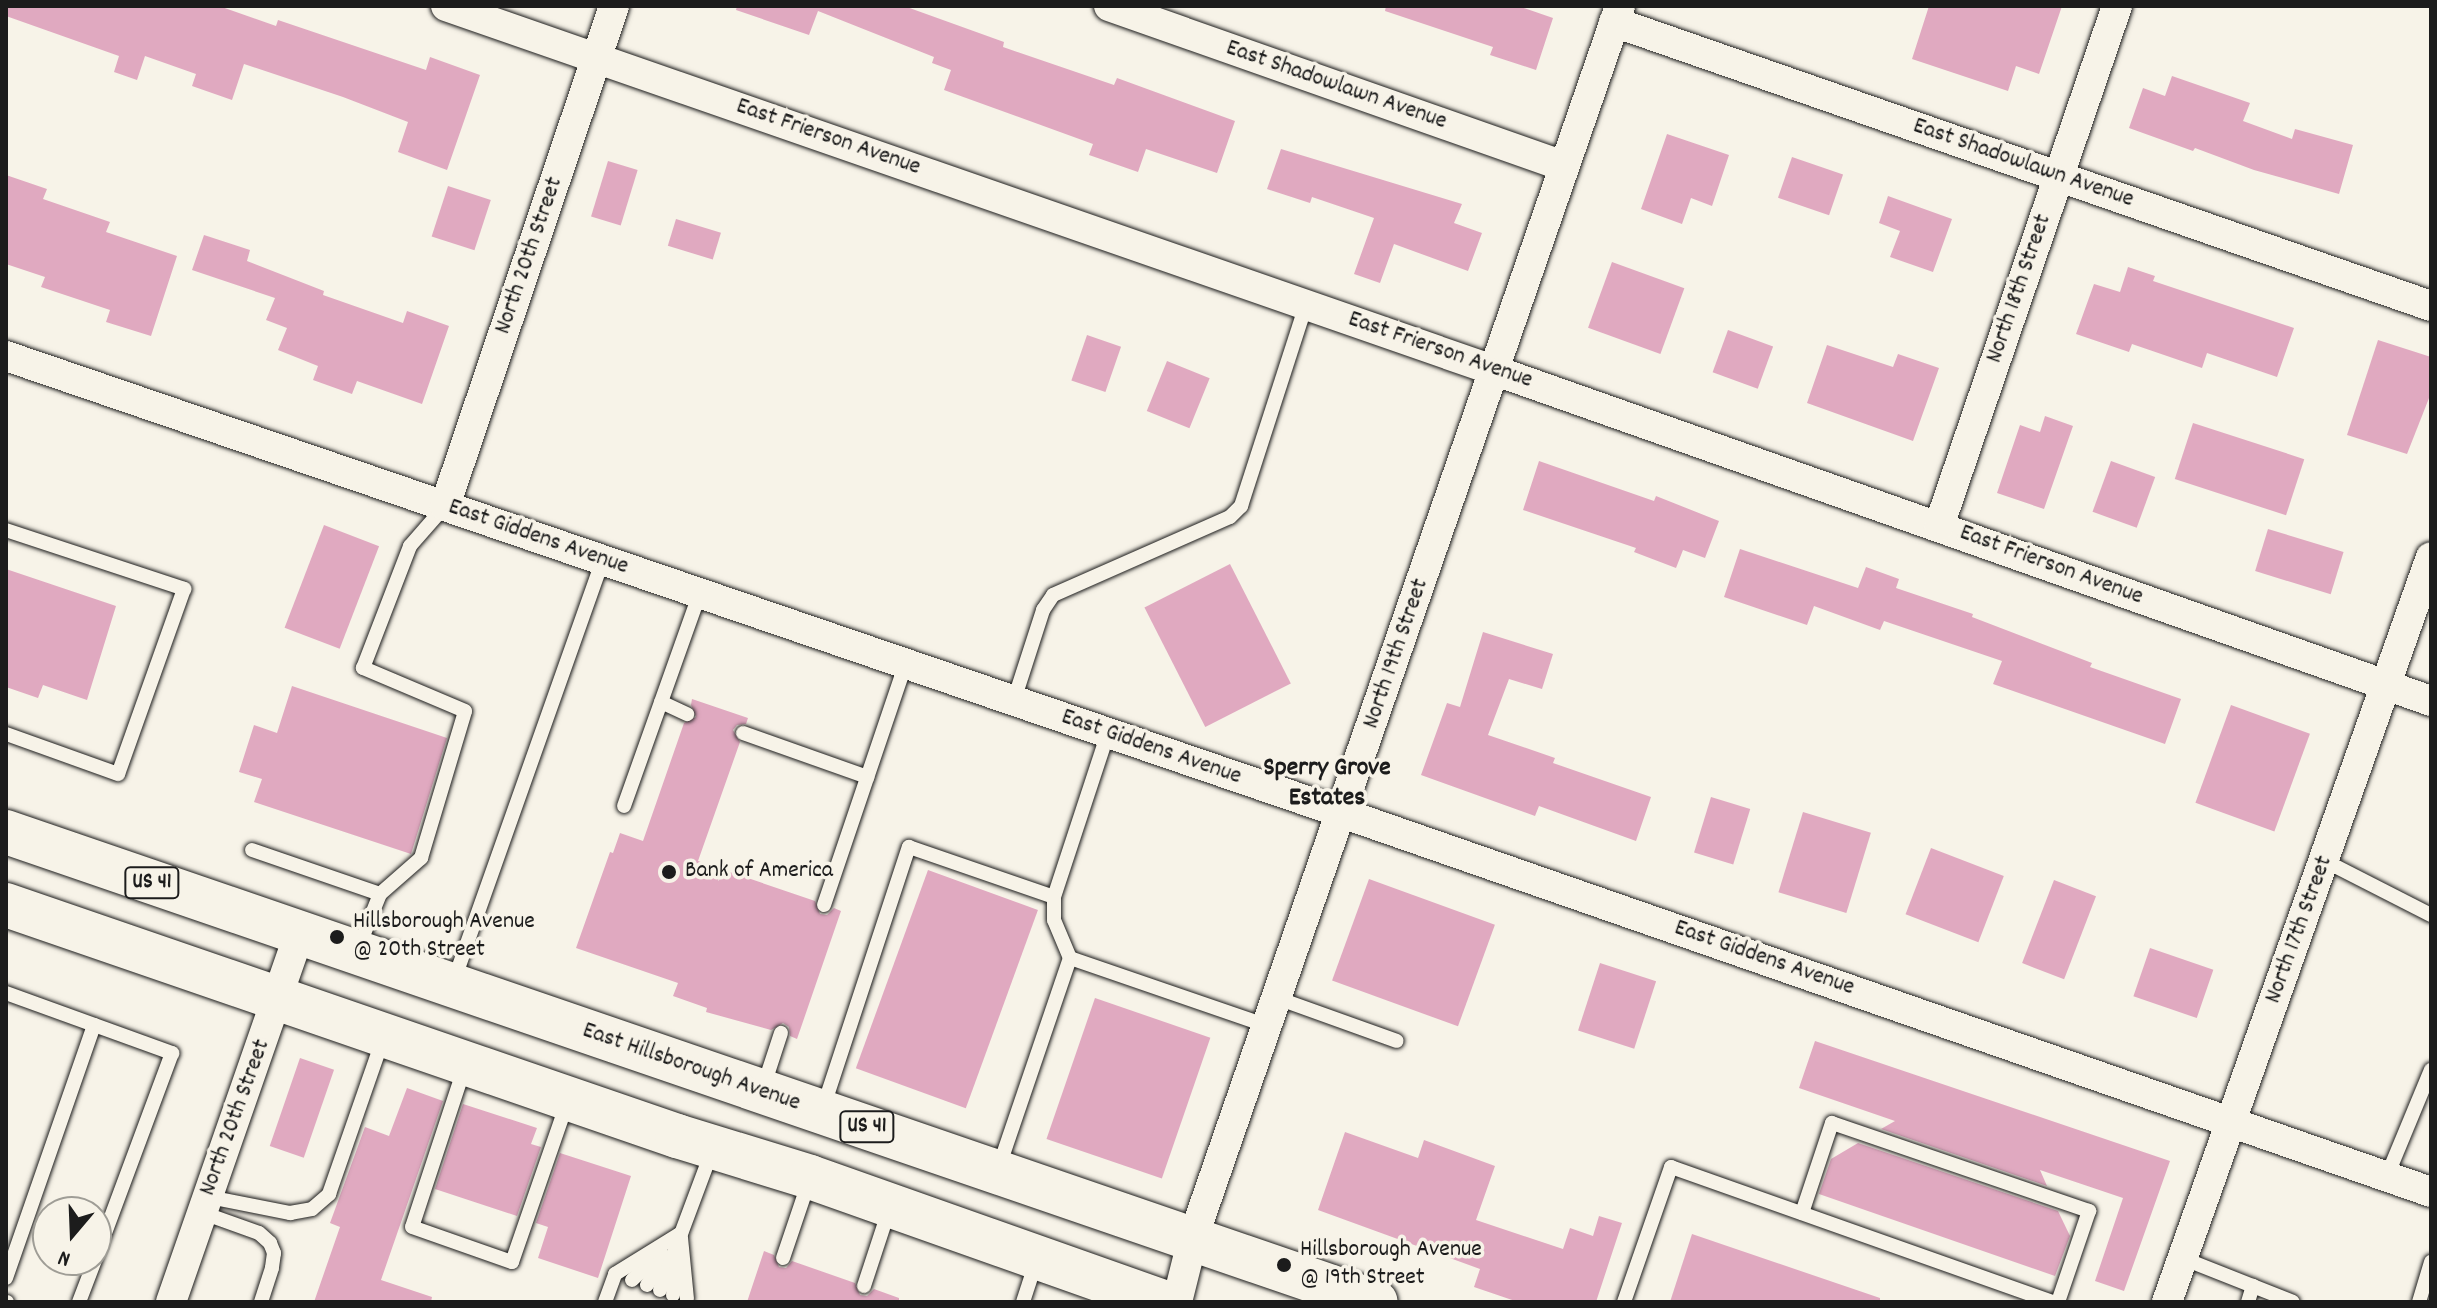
<!DOCTYPE html>
<style>
body{margin:0}
#map{position:relative;width:2437px;height:1308px;overflow:hidden;background:#f7f3e8;font-family:Dekko,sans-serif}
div>[style]{position:absolute}
[style*='--x']{left:calc(var(--x)*1px);top:calc(var(--y)*1px);width:calc(var(--w)*1px);rotate:calc(var(--a)*1deg)}
.building>*{inset:0;background:#e0a9c0;transform-origin:0 0}
.roads{filter:drop-shadow(0 0 2px #1c1c1c) drop-shadow(0 0 2px #1c1c1c)}
.lane>*{height:14px;margin:-7px;padding:0 7px;transform-origin:7px;border-radius:7px;background:#f7f3e8}
.street>*{height:30px;margin:-15px;padding:0 15px;transform-origin:15px;border-radius:15px;background:#f7f3e8}
.primary>*{height:44px;margin:-22px;padding:0 22px;transform-origin:22px;border-radius:22px;background:#f7f3e8}
.dots>*{width:22px;height:22px;translate:-50% -50%;box-sizing:border-box;border:4px solid #f7f3e8;border-radius:50%}
span{translate:-50% -50%;white-space:nowrap;text-align:center;line-height:1.15;-webkit-text-stroke:7px #f7f3e8;paint-order:stroke}
.shield-label span{padding:2px 6px;background:#f7f3e8;border:2px solid;border-radius:6px;-webkit-text-stroke-width:0}
.shield-label{font-size:22px;color:#1c1c1c;font-weight:700}
.street-label{font-size:24px;color:#1c1c1c}
.poi-label{font-size:24px;color:#1c1c1c}
.left{translate:0 -50%;text-align:left}
.neighbourhood-label{font-size:26px;color:#1c1c1c;font-weight:700}
.frame{position:absolute;inset:0;border:8px solid #1c1c1c;pointer-events:none}
.north{position:absolute;left:32px;top:1196px;width:80px;height:80px;box-sizing:border-box;background:#f7f3e8;border:2px solid #9f9d96;border-radius:50%;rotate:199deg;font-size:22px;font-weight:700;line-height:32px;text-align:center;color:#1c1c1c}
.north::after{content:'';display:block;margin:auto;width:28px;height:36px;background:#1c1c1c;clip-path:polygon(50% 0,100% 100%,50% 72%,0 100%)}
</style>
<div id="map">
<div class="building">
<i style="clip-path:polygon(6px 6px,219px 6px,276px 26px,278px 20px,426px 70px,430px 57px,480px 75px,447px 170px,398px 152px,408px 122px,343px 97px,244px 64px,232px 100px,192px 86px,196px 74px,145px 56px,137px 80px,114px 72px,119px 56px,6px 16px)"></i>
<i style="clip-path:polygon(737px 6px,904px 6px,1004px 42px,1003px 47px,1114px 85px,1117px 78px,1235px 121px,1217px 173px,1146px 149px,1138px 172px,1089px 155px,1093px 144px,944px 90px,951px 70px,932px 63px,934px 57px,818px 11px,809px 35px,736px 10px)"></i>
<i style="clip-path:polygon(1386px 6px,1518px 6px,1553px 18px,1536px 70px,1490px 55px,1493px 47px,1385px 11px)"></i>
<i style="clip-path:polygon(1929px 6px,2062px 6px,2039px 74px,2016px 66px,2008px 91px,1912px 59px)"></i>
<i style="clip-path:polygon(2172px 76px,2250px 103px,2243px 121px,2292px 139px,2295px 129px,2353px 145px,2339px 194px,2254px 170px,2195px 148px,2193px 151px,2129px 128px,2143px 88px,2165px 96px)"></i>
<i style="clip-path:polygon(1667px 134px,1729px 155px,1712px 206px,1691px 198px,1682px 224px,1641px 209px)"></i>
<i style="clip-path:polygon(1281px 149px,1462px 204px,1454px 223px,1482px 233px,1468px 271px,1394px 244px,1380px 283px,1354px 274px,1374px 218px,1312px 197px,1310px 203px,1267px 189px)"></i>
<i style="left:1792px;top:157px;width:54px;height:43px;rotate:19deg"></i>
<i style="left:608px;top:161px;width:31px;height:58px;rotate:17deg"></i>
<i style="clip-path:polygon(6px 175px,47px 189px,43px 199px,110px 222px,106px 232px,177px 256px,151px 336px,106px 322px,110px 310px,41px 287px,45px 277px,6px 264px)"></i>
<i style="left:448px;top:186px;width:45px;height:53px;rotate:18deg"></i>
<i style="clip-path:polygon(1888px 196px,1952px 219px,1933px 272px,1890px 257px,1900px 231px,1879px 223px)"></i>
<i style="left:676px;top:219px;width:47px;height:28px;rotate:17deg"></i>
<i style="clip-path:polygon(204px 235px,250px 250px,247px 261px,324px 291px,323px 295px,403px 323px,407px 311px,449px 326px,422px 404px,357px 381px,352px 394px,313px 380px,318px 366px,278px 350px,287px 328px,266px 320px,275px 298px,192px 270px)"></i>
<i style="left:1612px;top:262px;width:77px;height:70px;rotate:20deg"></i>
<i style="clip-path:polygon(2128px 267px,2155px 276px,2153px 281px,2294px 328px,2277px 377px,2207px 353px,2202px 368px,2132px 344px,2129px 352px,2076px 334px,2094px 284px,2120px 292px)"></i>
<i style="left:1728px;top:330px;width:48px;height:45px;rotate:20deg"></i>
<i style="left:1087px;top:335px;width:36px;height:48px;rotate:19deg"></i>
<i style="clip-path:polygon(2378px 340px,2431px 357px,2431px 393px,2407px 454px,2347px 435px)"></i>
<i style="clip-path:polygon(1827px 345px,1893px 367px,1898px 354px,1939px 368px,1913px 441px,1807px 403px)"></i>
<i style="left:1167px;top:361px;width:46px;height:54px;rotate:22deg"></i>
<i style="clip-path:polygon(2045px 416px,2073px 426px,2044px 509px,1997px 493px,2020px 425px,2040px 432px)"></i>
<i style="left:2193px;top:423px;width:117px;height:59px;rotate:18deg"></i>
<i style="clip-path:polygon(1539px 461px,1654px 501px,1656px 496px,1719px 521px,1705px 558px,1683px 550px,1676px 568px,1634px 552px,1636px 548px,1523px 510px)"></i>
<i style="left:2111px;top:461px;width:47px;height:54px;rotate:20deg"></i>
<i style="left:324px;top:525px;width:59px;height:110px;rotate:21deg"></i>
<i style="left:2268px;top:529px;width:79px;height:44px;rotate:17deg"></i>
<i style="clip-path:polygon(1740px 549px,1858px 588px,1866px 567px,1899px 579px,1896px 588px,1973px 614px,1972px 617px,2092px 663px,2090px 667px,2181px 699px,2165px 744px,1993px 684px,2002px 661px,1884px 621px,1880px 630px,1814px 606px,1807px 625px,1724px 597px)"></i>
<i style="left:1230px;top:564px;width:134px;height:96px;rotate:63deg"></i>
<i style="clip-path:polygon(6px 569px,116px 606px,87px 700px,43px 685px,38px 698px,6px 687px)"></i>
<i style="clip-path:polygon(1483px 632px,1553px 654px,1542px 689px,1509px 679px,1488px 735px,1555px 758px,1553px 763px,1651px 797px,1636px 841px,1539px 806px,1535px 816px,1421px 775px,1447px 703px,1460px 707px)"></i>
<i style="clip-path:polygon(292px 686px,447px 738px,411px 854px,254px 802px,262px 779px,239px 772px,254px 725px,277px 733px)"></i>
<i style="clip-path:polygon(692px 699px,748px 718px,746px 724px,737px 725px,733px 730px,740px 742px,698px 861px,815px 901px,820px 914px,827px 915px,834px 908px,841px 911px,797px 1039px,790px 1036px,789px 1027px,783px 1023px,771px 1030px,706px 1012px,707px 1008px,673px 996px,678px 983px,576px 948px,610px 852px,613px 853px,620px 833px,643px 841px,684px 723px,696px 717px,691px 705px)"></i>
<i style="left:2231px;top:705px;width:84px;height:104px;rotate:20deg"></i>
<i style="left:1711px;top:797px;width:41px;height:58px;rotate:17deg"></i>
<i style="left:1803px;top:812px;width:71px;height:84px;rotate:17deg"></i>
<i style="left:1931px;top:848px;width:78px;height:71px;rotate:21deg"></i>
<i style="left:928px;top:870px;width:117px;height:211px;rotate:20deg"></i>
<i style="left:1369px;top:879px;width:134px;height:108px;rotate:20deg"></i>
<i style="left:2054px;top:880px;width:45px;height:89px;rotate:21deg"></i>
<i style="left:2150px;top:948px;width:67px;height:51px;rotate:19deg"></i>
<i style="left:1600px;top:963px;width:59px;height:71px;rotate:18deg"></i>
<i style="left:1095px;top:998px;width:122px;height:149px;rotate:19deg"></i>
<i style="clip-path:polygon(1815px 1041px,2170px 1161px,2124px 1291px,2095px 1281px,2123px 1198px,2040px 1170px,2047px 1186px,1881px 1129px,1895px 1121px,1799px 1088px)"></i>
<i style="left:300px;top:1058px;width:36px;height:93px;rotate:19deg"></i>
<i style="clip-path:polygon(407px 1088px,443px 1101px,381px 1280px,432px 1297px,431px 1302px,314px 1302px,340px 1227px,330px 1223px,365px 1127px,389px 1136px)"></i>
<i style="clip-path:polygon(463px 1104px,537px 1128px,531px 1144px,541px 1147px,517px 1216px,435px 1189px)"></i>
<i style="clip-path:polygon(1345px 1132px,1418px 1158px,1424px 1140px,1495px 1166px,1476px 1220px,1563px 1249px,1570px 1228px,1593px 1236px,1599px 1216px,1622px 1223px,1596px 1302px,1518px 1302px,1474px 1287px,1480px 1269px,1318px 1210px)"></i>
<i style="clip-path:polygon(1858px 1143px,2058px 1211px,2070px 1236px,2055px 1276px,1819px 1194px,1831px 1159px)"></i>
<i style="clip-path:polygon(560px 1153px,631px 1176px,598px 1278px,538px 1258px,548px 1227px,536px 1223px)"></i>
<i style="clip-path:polygon(1692px 1234px,1880px 1298px,1880px 1302px,1670px 1302px)"></i>
<i style="clip-path:polygon(764px 1251px,774px 1255px,779px 1267px,786px 1268px,792px 1261px,855px 1283px,860px 1295px,867px 1296px,874px 1289px,899px 1298px,899px 1302px,747px 1302px)"></i>
</div>
<div class="roads">
<div class="lane">
<i style="--x:6;--y:530;--w:188;--a:18.3"></i>
<i style="--x:184;--y:589;--w:196;--a:109.6"></i>
<i style="--x:118;--y:774;--w:119;--a:-160.3"></i>
<i style="--x:1014;--y:700;--w:95;--a:-72.1"></i>
<i style="--x:1043;--y:610;--w:18;--a:-56"></i>
<i style="--x:1053;--y:595;--w:193;--a:-23.8"></i>
<i style="--x:1230;--y:517;--w:16;--a:-45"></i>
<i style="--x:1241;--y:506;--w:211;--a:-72.1"></i>
<i style="--x:661;--y:702;--w:29;--a:25"></i>
<i style="--x:743;--y:733;--w:132;--a:19.5"></i>
<i style="--x:624;--y:806;--w:226;--a:-70.4"></i>
<i style="--x:252;--y:850;--w:135;--a:19"></i>
<i style="--x:2325;--y:861;--w:119;--a:27"></i>
<i style="--x:1054;--y:897;--w:173;--a:-71.8"></i>
<i style="--x:824;--y:905;--w:256;--a:-71.3"></i>
<i style="--x:359;--y:946;--w:56;--a:-68"></i>
<i style="--x:380;--y:894;--w:55;--a:-41.3"></i>
<i style="--x:421;--y:858;--w:153;--a:-73.3"></i>
<i style="--x:465;--y:711;--w:111;--a:-157.1"></i>
<i style="--x:363;--y:668;--w:131;--a:-68.9"></i>
<i style="--x:410;--y:546;--w:53;--a:-48.8"></i>
<i style="--x:1070;--y:958;--w:208;--a:19"></i>
<i style="--x:453;--y:983;--w:449;--a:-70.5"></i>
<i style="--x:6;--y:993;--w:177;--a:19.9"></i>
<i style="--x:172;--y:1053;--w:218;--a:110.4"></i>
<i style="--x:1277;--y:998;--w:127;--a:19.7"></i>
<i style="--x:465;--y:1066;--w:169;--a:108.2"></i>
<i style="--x:412;--y:1227;--w:106;--a:19.3"></i>
<i style="--x:512;--y:1262;--w:168;--a:-70.9"></i>
<i style="--x:763;--y:1088;--w:58;--a:-71.9"></i>
<i style="--x:823;--y:1108;--w:275;--a:-71.8"></i>
<i style="--x:909;--y:847;--w:153;--a:19"></i>
<i style="--x:1054;--y:897;--w:23;--a:90"></i>
<i style="--x:1054;--y:920;--w:41;--a:67.2"></i>
<i style="--x:1070;--y:958;--w:223;--a:108.8"></i>
<i style="--x:2387;--y:1176;--w:115;--a:-67.5"></i>
<i style="--x:209;--y:1197;--w:83;--a:11.2"></i>
<i style="--x:290;--y:1213;--w:22;--a:-10"></i>
<i style="--x:312;--y:1209;--w:23;--a:-41"></i>
<i style="--x:329;--y:1194;--w:164;--a:-70.8"></i>
<i style="--x:203;--y:1213;--w:59;--a:19.7"></i>
<i style="--x:259;--y:1233;--w:15;--a:42"></i>
<i style="--x:270;--y:1243;--w:11;--a:68"></i>
<i style="--x:274;--y:1253;--w:15;--a:98"></i>
<i style="--x:272;--y:1268;--w:36;--a:108"></i>
<i style="--x:1802;--y:1213;--w:95;--a:-71.6"></i>
<i style="--x:1832;--y:1123;--w:272;--a:18.9"></i>
<i style="--x:2089;--y:1211;--w:96;--a:108.8"></i>
<i style="--x:681;--y:1238;--w:61;--a:84.4"></i>
<i style="--x:783;--y:1258;--w:81;--a:-71.3"></i>
<i style="--x:2182;--y:1258;--w:119;--a:21.6"></i>
<i style="--x:6;--y:1278;--w:268;--a:-70.8"></i>
<i style="--x:632;--y:1280;--w:40;--a:-43"></i>
<i style="--x:647;--y:1285;--w:33;--a:-57"></i>
<i style="--x:864;--y:1286;--w:80;--a:-71.8"></i>
<i style="--x:660;--y:1290;--w:148;--a:-69.5"></i>
<i style="--x:673;--y:1295;--w:34;--a:-83"></i>
<i style="--x:6;--y:1302;--w:1;--a:0"></i>
<i style="--x:79;--y:1302;--w:45;--a:-69.1"></i>
<i style="--x:605;--y:1302;--w:30;--a:-70"></i>
<i style="--x:615;--y:1274;--w:78;--a:-31.8"></i>
<i style="--x:1023;--y:1302;--w:42;--a:-72"></i>
<i style="--x:1624;--y:1302;--w:143;--a:-70.8"></i>
<i style="--x:1671;--y:1167;--w:405;--a:19.5"></i>
<i style="--x:2248;--y:1302;--w:17;--a:-73"></i>
<i style="--x:2419;--y:1302;--w:42;--a:-73.3"></i>
</div>
<div class="street">
<i style="--x:446;--y:6;--w:1112;--a:19.17"></i>
<i style="--x:1496;--y:371;--w:992;--a:19.44"></i>
<i style="--x:1109;--y:6;--w:481;--a:19.4"></i>
<i style="--x:1614;--y:22;--w:865;--a:19.17"></i>
<i style="--x:6;--y:356;--w:1412;--a:18.88"></i>
<i style="--x:1342;--y:813;--w:1153;--a:19.19"></i>
<i style="--x:445;--y:506;--w:528;--a:-71.32"></i>
<i style="--x:1939;--y:526;--w:550;--a:-71.1"></i>
<i style="--x:171;--y:1302;--w:390;--a:-70.8"></i>
<i style="--x:1177;--y:1302;--w:66;--a:-76"></i>
<i style="--x:1193;--y:1238;--w:1304;--a:-70.88"></i>
<i style="--x:2167;--y:1302;--w:790;--a:-70.49"></i>
</div>
<div class="primary">
<i style="--x:6;--y:832;--w:1448;--a:18.94"></i>
<i style="--x:6;--y:905;--w:710;--a:19"></i>
<i style="--x:677;--y:1136;--w:139;--a:17.1"></i>
<i style="--x:810;--y:1177;--w:374;--a:19.5"></i>
</div>
</div>
<div class="dots">
<i style="left:669px;top:872px;background:#1c1c1c"></i>
<i style="left:337px;top:937px;background:#1c1c1c"></i>
<i style="left:1284px;top:1265px;background:#1c1c1c"></i>
</div>
<div class="shield-label">
<span style="left:152px;top:883px">US 41</span>
<span style="left:867px;top:1127px">US 41</span>
</div>
<div class="street-label">
<span style="left:1336px;top:86px;rotate:19deg">East Shadowlawn Avenue</span>
<span style="left:828px;top:138px;rotate:19deg">East Frierson Avenue</span>
<span style="left:2023px;top:164px;rotate:19deg">East Shadowlawn Avenue</span>
<span style="left:530px;top:256px;rotate:-71deg">North 20th Street</span>
<span style="left:2020px;top:289px;rotate:-71deg">North 18th Street</span>
<span style="left:1440px;top:351px;rotate:19deg">East Frierson Avenue</span>
<span style="left:538px;top:538px;rotate:19deg">East Giddens Avenue</span>
<span style="left:2051px;top:566px;rotate:20deg">East Frierson Avenue</span>
<span style="left:1397px;top:654px;rotate:-71deg">North 19th Street</span>
<span style="left:1151px;top:748px;rotate:19deg">East Giddens Avenue</span>
<span style="left:2300px;top:930px;rotate:-70deg">North 17th Street</span>
<span style="left:1764px;top:959px;rotate:19deg">East Giddens Avenue</span>
<span style="left:691px;top:1068px;rotate:19deg">East Hillsborough Avenue</span>
<span style="left:236px;top:1118px;rotate:-70deg">North 20th Street</span>
</div>
<div class="poi-label">
<span class="left" style="left:685px;top:872px">Bank of America</span>
<span class="left" style="left:353px;top:937px">Hillsborough Avenue<br>@ 20th Street</span>
<span class="left" style="left:1300px;top:1265px">Hillsborough Avenue<br>@ 19th Street</span>
</div>
<div class="neighbourhood-label">
<span style="left:1327px;top:784px">Sperry Grove<br>Estates</span>
</div>
<div class="frame"></div>
<div class="north">N</div>
</div>
